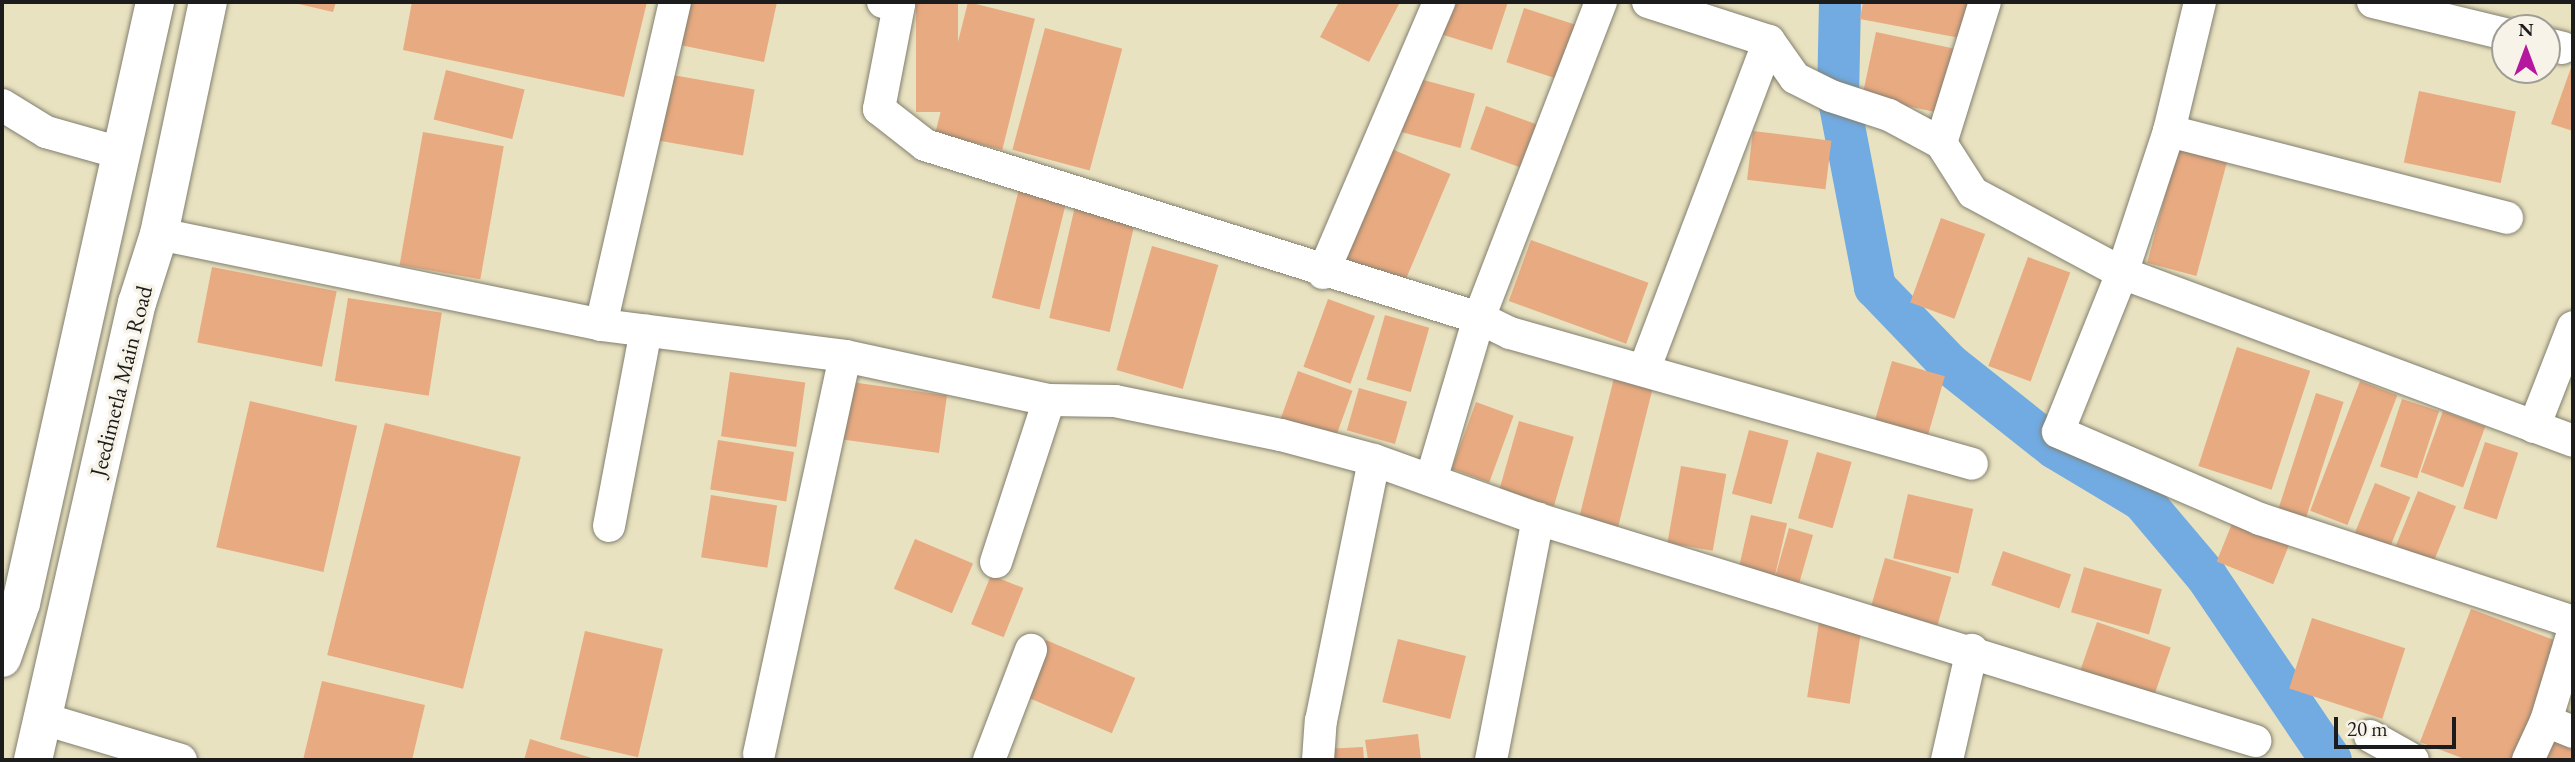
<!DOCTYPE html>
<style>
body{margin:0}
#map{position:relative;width:2575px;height:762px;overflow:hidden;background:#e8e2c0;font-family:"EB Garamond",serif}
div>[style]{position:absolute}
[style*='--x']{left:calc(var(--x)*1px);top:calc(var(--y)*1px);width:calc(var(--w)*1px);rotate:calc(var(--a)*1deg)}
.canal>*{height:42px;margin:-21px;padding:0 21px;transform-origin:21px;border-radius:21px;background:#71abe1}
.building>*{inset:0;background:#e8aa81;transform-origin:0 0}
.roads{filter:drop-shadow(0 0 2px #827f6e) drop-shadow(0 0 2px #827f6e)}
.street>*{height:32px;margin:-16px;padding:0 16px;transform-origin:16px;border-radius:16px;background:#fff}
.primary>*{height:38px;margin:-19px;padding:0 19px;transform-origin:19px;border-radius:19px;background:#fff}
span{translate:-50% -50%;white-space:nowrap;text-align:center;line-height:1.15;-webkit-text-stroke:7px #f7f3e8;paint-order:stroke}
.street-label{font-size:23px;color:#1c1c1c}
.frame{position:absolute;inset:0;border:4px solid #1c1c1c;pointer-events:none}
.north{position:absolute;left:2491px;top:14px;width:70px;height:70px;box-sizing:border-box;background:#f7f3e8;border:2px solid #9f9d96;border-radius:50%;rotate:0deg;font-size:19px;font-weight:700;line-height:28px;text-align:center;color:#1c1c1c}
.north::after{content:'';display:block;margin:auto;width:24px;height:32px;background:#b5179e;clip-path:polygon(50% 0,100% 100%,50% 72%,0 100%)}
.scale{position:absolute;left:2334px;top:717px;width:122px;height:32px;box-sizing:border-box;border:4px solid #1c1c1c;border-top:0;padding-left:9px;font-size:21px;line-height:24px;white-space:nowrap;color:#1c1c1c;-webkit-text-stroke:5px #f7f3e8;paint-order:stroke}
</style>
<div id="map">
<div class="canal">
<i style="--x:1840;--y:2;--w:93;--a:91.2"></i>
<i style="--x:1838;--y:95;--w:196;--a:79.1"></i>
<i style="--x:1875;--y:287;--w:107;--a:46.1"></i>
<i style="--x:1949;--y:364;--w:135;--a:38.4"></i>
<i style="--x:2055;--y:448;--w:101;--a:30.9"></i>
<i style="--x:2142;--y:500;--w:101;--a:49.8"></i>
<i style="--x:2207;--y:577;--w:221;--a:55.9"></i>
</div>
<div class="building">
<i style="clip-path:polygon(290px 2px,336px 2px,333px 12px)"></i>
<i style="clip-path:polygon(412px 2px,647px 2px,624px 97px,403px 50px)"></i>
<i style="clip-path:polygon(679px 2px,777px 2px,764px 62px,670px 43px)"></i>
<i style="left:916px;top:2px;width:42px;height:110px"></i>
<i style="left:968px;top:2px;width:69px;height:135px;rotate:14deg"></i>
<i style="clip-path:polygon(1339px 2px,1400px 2px,1369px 62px,1320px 37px)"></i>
<i style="clip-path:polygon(1448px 2px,1508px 2px,1492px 50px,1437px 33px)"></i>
<i style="clip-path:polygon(1863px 2px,1967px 4px,1960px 38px,1860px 19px)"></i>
<i style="left:1524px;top:8px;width:55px;height:57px;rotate:18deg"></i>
<i style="left:1045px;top:28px;width:80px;height:126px;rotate:15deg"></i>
<i style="left:1876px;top:32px;width:84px;height:66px;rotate:12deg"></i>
<i style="clip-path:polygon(2573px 62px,2573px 131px,2551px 124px)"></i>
<i style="left:446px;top:70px;width:81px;height:51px;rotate:14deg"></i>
<i style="left:667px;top:74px;width:89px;height:67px;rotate:10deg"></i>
<i style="left:1416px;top:78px;width:61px;height:56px;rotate:15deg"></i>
<i style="left:2419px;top:91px;width:99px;height:73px;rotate:12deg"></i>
<i style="left:1486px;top:106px;width:63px;height:46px;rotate:20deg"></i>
<i style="left:1753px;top:131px;width:79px;height:49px;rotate:7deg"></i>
<i style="left:423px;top:132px;width:82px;height:135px;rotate:10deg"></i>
<i style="left:2179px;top:144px;width:51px;height:123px;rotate:15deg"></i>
<i style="left:1387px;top:147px;width:69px;height:122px;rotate:23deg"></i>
<i style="left:1019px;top:189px;width:49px;height:112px;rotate:14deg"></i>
<i style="left:1076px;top:202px;width:62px;height:119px;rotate:13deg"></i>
<i style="left:1941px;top:218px;width:47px;height:90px;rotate:20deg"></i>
<i style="left:1531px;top:240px;width:125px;height:65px;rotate:20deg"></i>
<i style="left:1152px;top:246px;width:69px;height:129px;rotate:16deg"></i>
<i style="left:2028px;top:257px;width:45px;height:116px;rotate:20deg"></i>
<i style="left:212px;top:267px;width:127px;height:77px;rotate:11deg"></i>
<i style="left:348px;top:298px;width:95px;height:84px;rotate:9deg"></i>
<i style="left:1328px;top:299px;width:50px;height:72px;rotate:20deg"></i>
<i style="left:1385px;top:315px;width:46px;height:67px;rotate:16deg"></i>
<i style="left:2237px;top:347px;width:77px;height:125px;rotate:18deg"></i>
<i style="left:1892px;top:361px;width:55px;height:62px;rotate:16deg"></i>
<i style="left:1298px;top:371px;width:58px;height:57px;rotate:20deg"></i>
<i style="left:730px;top:372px;width:76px;height:65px;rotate:8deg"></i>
<i style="left:1615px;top:374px;width:40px;height:154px;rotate:14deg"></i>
<i style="left:844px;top:381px;width:104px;height:58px;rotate:8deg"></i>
<i style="left:2360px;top:381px;width:40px;height:139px;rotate:21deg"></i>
<i style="left:1359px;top:388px;width:50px;height:44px;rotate:16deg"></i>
<i style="left:2316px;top:393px;width:29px;height:132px;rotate:18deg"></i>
<i style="left:2402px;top:399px;width:39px;height:71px;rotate:18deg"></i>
<i style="left:250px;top:401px;width:110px;height:150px;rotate:13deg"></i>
<i style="left:1476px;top:402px;width:40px;height:71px;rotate:20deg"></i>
<i style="left:2443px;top:411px;width:45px;height:65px;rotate:20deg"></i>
<i style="left:1519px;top:421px;width:57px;height:72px;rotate:16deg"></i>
<i style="left:385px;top:423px;width:140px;height:239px;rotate:14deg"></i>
<i style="left:1749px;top:430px;width:41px;height:66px;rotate:15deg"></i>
<i style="left:718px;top:440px;width:77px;height:50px;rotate:9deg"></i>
<i style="left:2485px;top:442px;width:35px;height:70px;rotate:18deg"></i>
<i style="left:1817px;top:452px;width:36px;height:69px;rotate:16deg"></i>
<i style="left:1681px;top:466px;width:46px;height:78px;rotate:10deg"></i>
<i style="left:2375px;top:483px;width:38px;height:62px;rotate:22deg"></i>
<i style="left:2418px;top:491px;width:41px;height:59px;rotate:22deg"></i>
<i style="left:1908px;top:494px;width:67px;height:66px;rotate:13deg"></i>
<i style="left:711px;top:495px;width:67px;height:63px;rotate:9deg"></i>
<i style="left:1751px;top:515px;width:37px;height:60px;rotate:13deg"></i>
<i style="left:2235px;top:516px;width:61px;height:49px;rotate:22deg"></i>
<i style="left:1789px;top:528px;width:25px;height:54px;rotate:16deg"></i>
<i style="left:915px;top:539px;width:63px;height:54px;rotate:23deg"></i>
<i style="left:2003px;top:551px;width:72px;height:36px;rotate:19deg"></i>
<i style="left:1885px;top:558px;width:69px;height:50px;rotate:16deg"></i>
<i style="left:2084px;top:567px;width:81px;height:47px;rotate:16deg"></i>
<i style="left:991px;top:575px;width:35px;height:53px;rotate:22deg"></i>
<i style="clip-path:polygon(2471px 609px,2562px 643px,2517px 760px,2467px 760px,2420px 742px)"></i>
<i style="left:1820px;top:616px;width:43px;height:82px;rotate:9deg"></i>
<i style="left:2312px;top:618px;width:98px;height:74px;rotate:18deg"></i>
<i style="left:2097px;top:622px;width:78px;height:56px;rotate:19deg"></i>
<i style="left:585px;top:631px;width:80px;height:111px;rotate:13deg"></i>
<i style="left:1398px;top:639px;width:70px;height:65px;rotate:14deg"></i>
<i style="left:1046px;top:640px;width:97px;height:60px;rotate:23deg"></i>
<i style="clip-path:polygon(322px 681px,425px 705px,412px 760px,303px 760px)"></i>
<i style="clip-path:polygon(1418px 734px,1421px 760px,1368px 760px,1365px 740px)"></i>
<i style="clip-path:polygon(2548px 736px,2573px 746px,2573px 760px,2539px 760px)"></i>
<i style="clip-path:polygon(530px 739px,598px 760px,524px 760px)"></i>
<i style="clip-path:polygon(1363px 747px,1364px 760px,1324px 760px,1323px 749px)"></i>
</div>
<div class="roads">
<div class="street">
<i style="--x:883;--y:2;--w:16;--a:11"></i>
<i style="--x:899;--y:5;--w:106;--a:100.9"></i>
<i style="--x:879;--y:109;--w:58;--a:38"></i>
<i style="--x:925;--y:145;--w:580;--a:17.34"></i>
<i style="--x:1479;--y:318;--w:34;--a:26"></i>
<i style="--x:1510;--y:333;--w:480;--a:15.8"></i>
<i style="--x:1648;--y:2;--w:127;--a:17.9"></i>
<i style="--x:1769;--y:41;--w:45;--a:54.9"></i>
<i style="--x:1795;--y:78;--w:40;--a:26.6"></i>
<i style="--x:1831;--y:96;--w:61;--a:18.1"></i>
<i style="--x:1889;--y:115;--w:59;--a:28.3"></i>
<i style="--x:1941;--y:143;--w:59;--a:57.4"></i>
<i style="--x:1973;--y:193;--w:169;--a:28.2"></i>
<i style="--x:2122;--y:273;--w:481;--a:20.4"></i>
<i style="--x:2200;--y:2;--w:133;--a:103.5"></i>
<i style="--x:2169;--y:131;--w:150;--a:108.3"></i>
<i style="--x:2122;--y:273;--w:171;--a:111.9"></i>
<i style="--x:2058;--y:432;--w:220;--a:23.3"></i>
<i style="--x:2260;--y:519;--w:330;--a:18.2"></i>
<i style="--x:2373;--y:2;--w:136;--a:13.6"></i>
<i style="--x:2547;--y:44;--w:16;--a:14"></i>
<i style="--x:2;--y:105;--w:52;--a:31.5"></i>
<i style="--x:46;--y:132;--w:77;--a:15.8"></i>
<i style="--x:2169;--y:131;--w:349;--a:14.4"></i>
<i style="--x:1941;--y:143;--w:148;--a:-72.7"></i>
<i style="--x:159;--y:234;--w:451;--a:11.6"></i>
<i style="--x:601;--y:325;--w:246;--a:7.2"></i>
<i style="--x:845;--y:356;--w:209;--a:12.2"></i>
<i style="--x:1049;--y:400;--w:66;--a:0.9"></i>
<i style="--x:1115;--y:401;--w:169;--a:11.6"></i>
<i style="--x:1281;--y:435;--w:96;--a:15"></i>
<i style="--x:1374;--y:460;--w:174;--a:19.8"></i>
<i style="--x:1538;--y:519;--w:751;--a:17.2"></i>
<i style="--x:1323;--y:273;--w:295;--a:-66.8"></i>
<i style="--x:601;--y:325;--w:331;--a:-77.1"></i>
<i style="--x:1644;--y:370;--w:352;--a:-69.2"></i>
<i style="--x:2534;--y:427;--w:107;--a:-68.7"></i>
<i style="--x:1431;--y:480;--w:169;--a:-73.5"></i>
<i style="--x:1479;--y:318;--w:339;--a:-68.9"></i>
<i style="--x:609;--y:526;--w:199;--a:-79.3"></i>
<i style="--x:996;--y:562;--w:170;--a:-71.9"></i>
<i style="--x:44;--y:719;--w:143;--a:16.7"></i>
<i style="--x:2546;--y:721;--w:29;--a:22"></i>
<i style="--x:2370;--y:736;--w:49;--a:29.2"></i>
<i style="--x:759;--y:754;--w:407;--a:-77.8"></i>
<i style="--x:989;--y:760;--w:118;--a:-69.1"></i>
<i style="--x:1318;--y:760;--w:39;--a:-86"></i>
<i style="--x:1321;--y:721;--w:266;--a:-78.5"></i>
<i style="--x:1491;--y:760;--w:246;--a:-79"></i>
<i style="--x:1947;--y:760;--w:113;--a:-77.2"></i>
<i style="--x:2528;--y:760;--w:43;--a:-65.2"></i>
<i style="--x:2546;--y:721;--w:93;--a:-73.1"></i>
</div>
<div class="primary">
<i style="--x:2;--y:658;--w:58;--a:-70.9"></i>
<i style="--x:21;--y:603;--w:616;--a:-77.43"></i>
<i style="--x:33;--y:760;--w:469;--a:-77.2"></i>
<i style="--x:137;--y:303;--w:72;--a:-72.3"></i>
<i style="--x:159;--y:234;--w:237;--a:-78.1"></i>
</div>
</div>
<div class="street-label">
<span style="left:121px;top:381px;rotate:-76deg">Jeedimetla Main Road</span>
</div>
<div class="frame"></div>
<div class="north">N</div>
<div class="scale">20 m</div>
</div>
